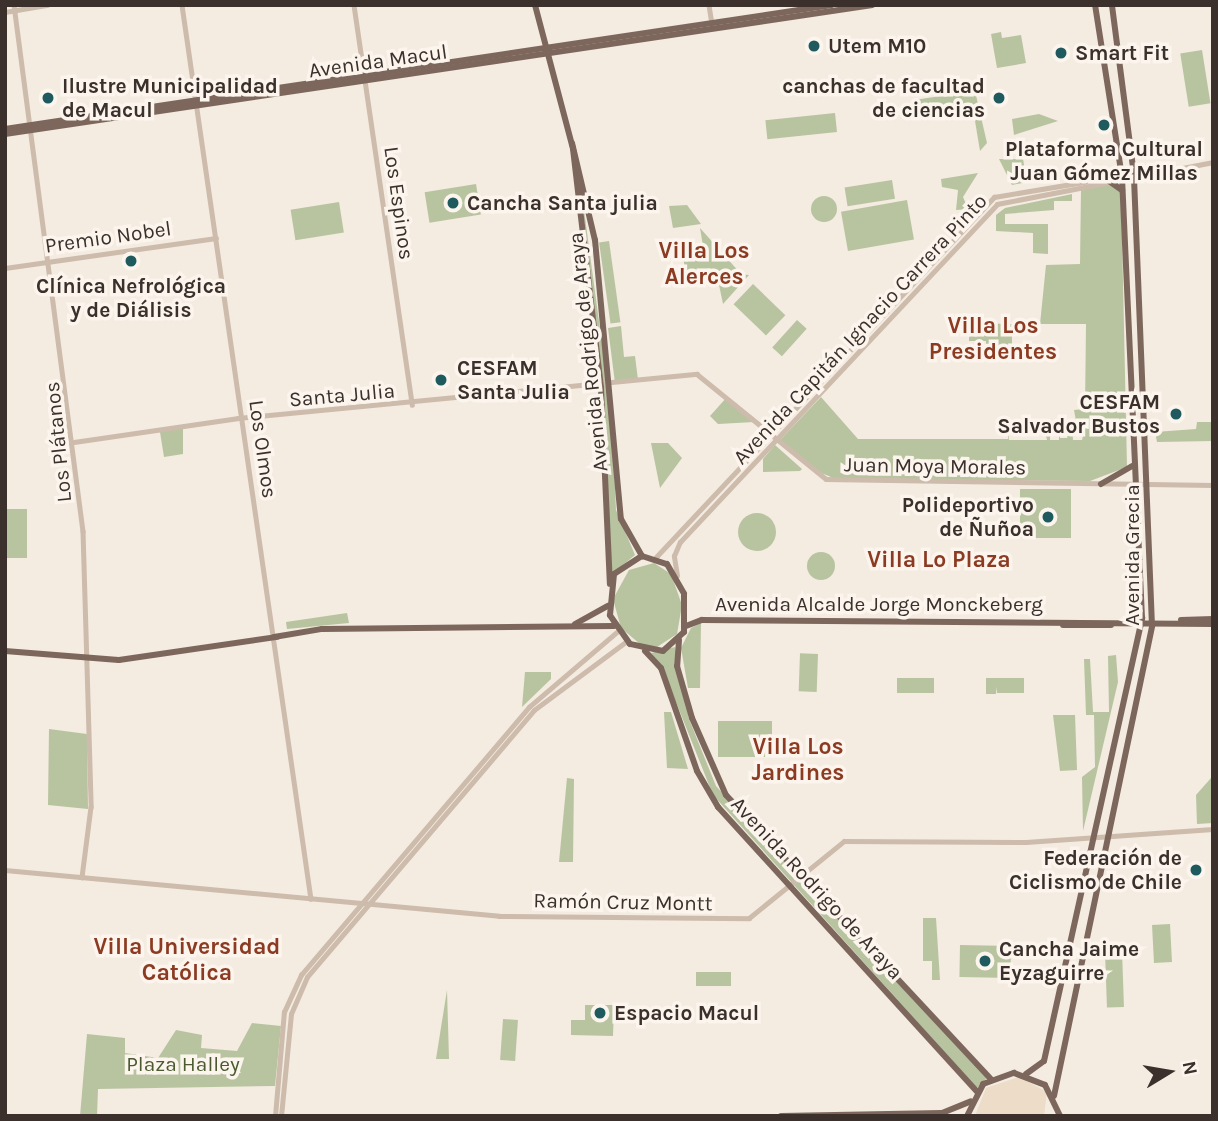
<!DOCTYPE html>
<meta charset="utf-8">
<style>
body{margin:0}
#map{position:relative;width:1218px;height:1121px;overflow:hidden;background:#f4ebe1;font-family:Karla,sans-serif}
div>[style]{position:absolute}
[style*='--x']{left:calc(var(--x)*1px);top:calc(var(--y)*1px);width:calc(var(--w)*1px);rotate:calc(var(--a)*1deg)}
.green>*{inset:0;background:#b8c4a0;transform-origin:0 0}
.round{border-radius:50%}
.plaza>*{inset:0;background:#ecdcc8}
.minor>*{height:4.5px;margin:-2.25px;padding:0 2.25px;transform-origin:2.25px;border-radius:2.25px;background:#cdbbac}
.major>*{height:6px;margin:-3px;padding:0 3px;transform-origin:3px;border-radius:3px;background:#7d675c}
.dots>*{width:19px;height:19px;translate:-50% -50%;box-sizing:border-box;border:4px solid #fbf5ee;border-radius:50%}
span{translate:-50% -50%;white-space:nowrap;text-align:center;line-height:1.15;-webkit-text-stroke:7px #fbf5ee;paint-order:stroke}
.poi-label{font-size:21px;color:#3b302b;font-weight:700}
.left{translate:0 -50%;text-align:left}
.right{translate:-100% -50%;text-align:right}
.street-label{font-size:21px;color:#3b302b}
.park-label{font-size:21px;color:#4a5a2e}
.neighbourhood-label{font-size:23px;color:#8c3b22;font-weight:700}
.frame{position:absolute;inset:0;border:7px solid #3b302b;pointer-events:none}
.north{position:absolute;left:1134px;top:1037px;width:70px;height:70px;-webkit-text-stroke:5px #fbf5ee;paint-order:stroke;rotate:79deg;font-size:19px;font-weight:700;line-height:28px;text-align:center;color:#3b302b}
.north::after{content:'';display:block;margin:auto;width:24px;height:32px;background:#3b302b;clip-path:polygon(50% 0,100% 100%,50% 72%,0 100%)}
</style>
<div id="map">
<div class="green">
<i style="clip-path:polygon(1001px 32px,1002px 38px,1021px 35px,1026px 63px,997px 68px,991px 34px)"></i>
<i style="left:1202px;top:50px;width:54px;height:22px;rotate:81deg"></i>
<i style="clip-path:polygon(975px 91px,987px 143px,980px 151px,972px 103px,917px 118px,914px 100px)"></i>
<i style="left:835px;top:113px;width:19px;height:70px;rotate:84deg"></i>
<i style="clip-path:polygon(1039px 114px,1058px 121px,1014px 135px,1012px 119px)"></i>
<i style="clip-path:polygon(577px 158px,612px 418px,616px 510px,635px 555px,611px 575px,604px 395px)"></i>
<i style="clip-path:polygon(999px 159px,1023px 159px,1027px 182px,1012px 185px)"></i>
<i style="clip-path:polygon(978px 173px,963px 197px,968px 209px,956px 210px,958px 190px,942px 187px,941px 179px)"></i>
<i style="left:892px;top:180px;width:19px;height:48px;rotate:81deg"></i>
<i style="left:476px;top:184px;width:31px;height:52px;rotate:81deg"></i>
<i style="clip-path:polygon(1114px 184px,1121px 189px,1127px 467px,1090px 481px,836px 479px,809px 468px,780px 440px,821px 397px,858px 439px,1008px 439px,1008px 431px,1009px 440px,1047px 440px,1045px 432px,1050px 432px,1050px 440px,1059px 440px,1059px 427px,1060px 438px,1067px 438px,1072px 423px,1073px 440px,1082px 440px,1085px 428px,1074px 424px,1085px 422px,1076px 421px,1074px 410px,1085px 409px,1086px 324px,1040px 324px,1046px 265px,1080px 264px,1081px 189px)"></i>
<i style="clip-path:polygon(1072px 194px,1072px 201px,1054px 201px,1054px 210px,1005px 214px,1005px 224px,1048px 224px,1048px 254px,1033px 253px,1033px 233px,996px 231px,996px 215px,1005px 208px)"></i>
<i class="round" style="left:811px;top:196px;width:26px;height:26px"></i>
<i style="left:907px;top:200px;width:40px;height:67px;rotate:80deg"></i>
<i style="left:339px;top:202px;width:31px;height:49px;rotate:81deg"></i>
<i style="clip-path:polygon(687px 205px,701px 224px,673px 228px,669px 206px)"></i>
<i style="clip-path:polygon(700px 228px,741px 274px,749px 275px,723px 304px,718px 280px,709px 272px,687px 281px,683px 256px,704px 252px)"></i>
<i style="left:609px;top:241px;width:82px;height:10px;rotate:82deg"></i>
<i style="left:753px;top:284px;width:45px;height:28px;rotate:44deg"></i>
<i style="left:797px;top:320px;width:13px;height:37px;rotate:42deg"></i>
<i style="clip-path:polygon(969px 323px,1012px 324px,1012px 350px,986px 356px,986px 341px,969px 341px)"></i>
<i style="clip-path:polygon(621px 326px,624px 357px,635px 356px,638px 380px,615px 383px,608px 328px)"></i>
<i style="clip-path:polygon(727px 397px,754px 422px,718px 424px,710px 416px)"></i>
<i style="clip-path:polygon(1197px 422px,1213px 422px,1213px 441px,1157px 442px,1155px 432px,1196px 429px)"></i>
<i style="clip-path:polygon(183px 428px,183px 454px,164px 457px,160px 432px)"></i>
<i style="clip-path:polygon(651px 443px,668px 443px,682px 458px,660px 488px)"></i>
<i style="clip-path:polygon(775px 445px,802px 469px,800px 471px,763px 472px,763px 459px)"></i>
<i style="left:1020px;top:489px;width:51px;height:49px"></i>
<i style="left:5px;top:509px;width:22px;height:49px"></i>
<i class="round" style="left:738px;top:513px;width:38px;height:38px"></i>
<i class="round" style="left:807px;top:552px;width:28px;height:28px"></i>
<i style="clip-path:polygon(654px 563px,671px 574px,682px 605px,677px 634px,657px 647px,640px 644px,621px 628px,613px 599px,629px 570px)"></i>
<i style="clip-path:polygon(347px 613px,349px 623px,287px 629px,286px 622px)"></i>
<i style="clip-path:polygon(701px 623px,700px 688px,688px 688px,681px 648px,691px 628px)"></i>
<i style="clip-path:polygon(675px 647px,689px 719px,716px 786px,987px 1078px,977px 1088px,713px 795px,662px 667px,651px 653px)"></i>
<i style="left:818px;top:654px;width:38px;height:18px;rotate:92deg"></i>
<i style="clip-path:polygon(1116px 655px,1118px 682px,1083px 831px,1082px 777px,1095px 767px,1094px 715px,1086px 715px,1084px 659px,1090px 659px,1093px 712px,1109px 712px,1108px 656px)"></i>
<i style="clip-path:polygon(525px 672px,551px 672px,551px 679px,522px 707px)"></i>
<i style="left:897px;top:678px;width:37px;height:15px"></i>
<i style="clip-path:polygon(986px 678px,1024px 678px,1024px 693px,997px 693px,996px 687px,996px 694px,986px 694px)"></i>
<i style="clip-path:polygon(664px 712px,671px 712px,688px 769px,667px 768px)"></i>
<i style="clip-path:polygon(1053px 715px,1075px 715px,1077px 770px,1060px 771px)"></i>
<i style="left:718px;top:721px;width:54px;height:36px"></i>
<i style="clip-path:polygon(49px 729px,87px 734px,88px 809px,48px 805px)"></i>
<i style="clip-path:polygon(567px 778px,574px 779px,573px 862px,559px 862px)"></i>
<i style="clip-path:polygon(1211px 778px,1213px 823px,1197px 824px,1196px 795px)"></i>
<i style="clip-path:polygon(923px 918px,936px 918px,940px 980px,932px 980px,932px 961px,923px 961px)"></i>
<i style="left:1170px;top:924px;width:38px;height:18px;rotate:87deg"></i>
<i style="left:960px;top:945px;width:51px;height:32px;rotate:1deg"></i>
<i style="left:1122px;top:951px;width:56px;height:17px;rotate:88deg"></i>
<i style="left:696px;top:972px;width:35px;height:14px"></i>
<i style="clip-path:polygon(447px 990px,449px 1059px,436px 1059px)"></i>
<i style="clip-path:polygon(585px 1005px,614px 1005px,613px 1036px,571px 1035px,571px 1020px,585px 1020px)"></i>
<i style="left:503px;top:1019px;width:15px;height:41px;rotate:4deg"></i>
<i style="clip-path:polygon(252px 1023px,281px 1026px,275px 1086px,98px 1089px,97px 1116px,80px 1116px,87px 1034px,125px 1038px,125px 1053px,158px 1058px,176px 1030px,202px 1035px,201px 1048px,237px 1051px)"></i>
</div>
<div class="plaza">
<i style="clip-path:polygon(1019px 1077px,1047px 1092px,1044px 1116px,975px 1116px,986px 1088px)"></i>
</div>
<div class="minor">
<i style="--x:14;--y:5;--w:531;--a:82.53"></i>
<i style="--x:83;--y:531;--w:276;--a:88.3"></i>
<i style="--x:91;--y:807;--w:71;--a:97.3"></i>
<i style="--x:182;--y:5;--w:903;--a:81.79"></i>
<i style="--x:354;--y:5;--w:404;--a:81.7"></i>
<i style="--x:709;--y:5;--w:20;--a:81"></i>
<i style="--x:5;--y:12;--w:43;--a:-9.5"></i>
<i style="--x:5;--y:268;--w:213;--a:-8.1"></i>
<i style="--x:74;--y:442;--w:166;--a:-8.3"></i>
<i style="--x:238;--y:418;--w:461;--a:-5.5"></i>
<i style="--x:697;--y:374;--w:166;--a:39.1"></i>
<i style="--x:826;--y:479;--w:387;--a:0.9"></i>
<i style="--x:656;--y:557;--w:494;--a:-46.8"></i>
<i style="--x:994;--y:197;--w:127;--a:-9.5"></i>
<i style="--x:677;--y:576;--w:20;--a:-99"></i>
<i style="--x:674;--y:556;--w:15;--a:-67"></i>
<i style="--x:680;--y:542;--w:463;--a:-46.8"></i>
<i style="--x:997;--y:204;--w:220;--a:-11"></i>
<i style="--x:5;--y:870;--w:496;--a:5.3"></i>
<i style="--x:499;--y:916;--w:250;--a:0.5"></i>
<i style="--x:749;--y:918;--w:122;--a:-39"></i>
<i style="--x:844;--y:841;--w:182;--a:0.3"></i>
<i style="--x:1026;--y:842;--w:187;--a:-4"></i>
<i style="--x:275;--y:1116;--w:104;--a:-85.1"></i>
<i style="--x:284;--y:1012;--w:41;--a:-65.3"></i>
<i style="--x:301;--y:975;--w:352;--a:-49.6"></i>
<i style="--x:529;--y:707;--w:117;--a:-40.5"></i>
<i style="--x:281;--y:1116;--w:102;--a:-84.4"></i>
<i style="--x:291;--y:1014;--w:40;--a:-66.6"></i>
<i style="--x:307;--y:977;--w:350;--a:-49.6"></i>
<i style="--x:534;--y:710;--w:116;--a:-36.6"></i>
</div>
<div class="major">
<i style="--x:535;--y:5;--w:149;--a:75.2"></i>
<i style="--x:573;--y:149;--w:241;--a:83.3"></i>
<i style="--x:601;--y:388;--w:196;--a:87.4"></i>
<i style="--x:5;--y:129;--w:836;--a:-8.53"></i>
<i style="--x:5;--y:134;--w:877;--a:-8.46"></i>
<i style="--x:572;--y:143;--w:100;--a:76.7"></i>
<i style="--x:595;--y:240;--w:280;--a:84.7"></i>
<i style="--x:621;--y:519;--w:43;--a:60.4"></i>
<i style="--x:1109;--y:181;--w:16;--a:35"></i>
<i style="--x:1101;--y:484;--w:36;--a:-30"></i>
<i style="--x:642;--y:556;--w:26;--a:18"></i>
<i style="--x:667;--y:564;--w:34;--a:60"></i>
<i style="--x:684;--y:594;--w:38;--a:90"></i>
<i style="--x:684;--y:632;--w:28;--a:138"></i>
<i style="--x:663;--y:651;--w:34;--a:-168"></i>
<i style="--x:630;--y:644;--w:35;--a:-125"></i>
<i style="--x:610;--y:615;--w:41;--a:-84.4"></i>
<i style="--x:614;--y:574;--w:33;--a:-33"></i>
<i style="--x:1181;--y:620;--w:32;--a:-2"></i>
<i style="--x:575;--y:624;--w:38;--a:-29"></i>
<i style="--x:1063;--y:625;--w:48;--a:0"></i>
<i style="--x:686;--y:626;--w:17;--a:-21"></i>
<i style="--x:702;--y:620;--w:511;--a:0.45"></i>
<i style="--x:274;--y:637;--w:49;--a:-9.5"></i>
<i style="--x:322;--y:629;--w:292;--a:-0.6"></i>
<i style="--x:679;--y:640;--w:26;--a:94"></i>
<i style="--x:677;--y:666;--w:54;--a:73.9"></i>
<i style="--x:692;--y:718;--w:84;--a:66.2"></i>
<i style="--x:726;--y:795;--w:388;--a:47"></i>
<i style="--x:5;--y:651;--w:114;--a:4.5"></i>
<i style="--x:119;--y:660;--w:160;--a:-8.3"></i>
<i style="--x:645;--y:651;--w:23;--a:47"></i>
<i style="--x:661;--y:668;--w:109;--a:70.7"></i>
<i style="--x:697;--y:771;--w:42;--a:59.7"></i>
<i style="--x:718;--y:807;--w:385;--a:47.7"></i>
<i style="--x:1026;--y:1074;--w:22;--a:-36"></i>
<i style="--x:1044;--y:1061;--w:454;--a:-77.5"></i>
<i style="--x:1142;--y:618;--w:441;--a:-92.6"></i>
<i style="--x:1122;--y:177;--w:174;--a:-98.9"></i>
<i style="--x:1054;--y:1096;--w:480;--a:-78.2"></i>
<i style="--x:1152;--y:626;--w:451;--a:-92.3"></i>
<i style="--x:1134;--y:175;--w:171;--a:-97.4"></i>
<i style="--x:781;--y:1116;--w:161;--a:-1.1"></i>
<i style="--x:942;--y:1113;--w:31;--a:-22"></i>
<i style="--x:967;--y:1116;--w:36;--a:-63"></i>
<i style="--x:983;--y:1084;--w:33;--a:-20"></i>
<i style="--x:1014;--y:1073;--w:33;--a:21"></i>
<i style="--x:1045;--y:1085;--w:34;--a:64"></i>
</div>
<div class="dots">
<i style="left:814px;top:46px;background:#1f5a5e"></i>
<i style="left:1061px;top:53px;background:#1f5a5e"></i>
<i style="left:48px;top:98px;background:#1f5a5e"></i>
<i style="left:999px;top:98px;background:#1f5a5e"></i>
<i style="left:1104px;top:125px;background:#1f5a5e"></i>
<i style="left:453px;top:203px;background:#1f5a5e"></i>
<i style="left:131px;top:261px;background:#1f5a5e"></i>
<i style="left:441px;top:380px;background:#1f5a5e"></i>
<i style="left:1176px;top:414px;background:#1f5a5e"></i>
<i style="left:1048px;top:517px;background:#1f5a5e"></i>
<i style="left:1196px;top:870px;background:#1f5a5e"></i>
<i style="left:985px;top:961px;background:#1f5a5e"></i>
<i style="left:600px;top:1013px;background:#1f5a5e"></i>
</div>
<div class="poi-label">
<span class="left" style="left:828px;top:46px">Utem M10</span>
<span class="left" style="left:1075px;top:53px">Smart Fit</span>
<span class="left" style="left:62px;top:98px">Ilustre Municipalidad<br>de Macul</span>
<span class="right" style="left:985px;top:98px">canchas de facultad<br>de ciencias</span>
<span style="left:1104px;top:161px">Plataforma Cultural<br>Juan Gómez Millas</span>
<span class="left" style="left:467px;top:203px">Cancha Santa julia</span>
<span style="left:131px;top:298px">Clínica Nefrológica<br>y de Diálisis</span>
<span class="left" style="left:457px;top:380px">CESFAM<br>Santa Julia</span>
<span class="right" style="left:1160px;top:414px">CESFAM<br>Salvador Bustos</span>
<span class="right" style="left:1034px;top:517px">Polideportivo<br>de Ñuñoa</span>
<span class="right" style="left:1182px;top:870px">Federación de<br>Ciclismo de Chile</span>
<span class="left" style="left:999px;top:961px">Cancha Jaime<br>Eyzaguirre</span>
<span class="left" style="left:614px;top:1013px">Espacio Macul</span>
</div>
<div class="street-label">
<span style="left:378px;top:61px;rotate:-8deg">Avenida Macul</span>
<span style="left:399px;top:203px;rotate:82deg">Los Espinos</span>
<span style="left:108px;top:237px;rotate:-8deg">Premio Nobel</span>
<span style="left:860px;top:329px;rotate:-47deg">Avenida Capitán Ignacio Carrera Pinto</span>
<span style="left:588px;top:352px;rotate:-96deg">Avenida Rodrigo de Araya</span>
<span style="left:342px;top:395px;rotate:-5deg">Santa Julia</span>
<span style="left:58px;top:442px;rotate:-96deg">Los Plátanos</span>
<span style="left:263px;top:449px;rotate:82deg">Los Olmos</span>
<span style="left:935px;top:466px;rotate:1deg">Juan Moya Morales</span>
<span style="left:1132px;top:555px;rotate:-90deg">Avenida Grecia</span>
<span style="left:879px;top:604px">Avenida Alcalde Jorge Monckeberg</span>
<span style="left:817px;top:888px;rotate:47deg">Avenida Rodrigo de Araya</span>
<span style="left:623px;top:902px;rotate:1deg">Ramón Cruz Montt</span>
</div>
<div class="park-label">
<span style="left:183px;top:1064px">Plaza Halley</span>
</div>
<div class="neighbourhood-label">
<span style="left:704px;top:264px">Villa Los<br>Alerces</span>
<span style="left:993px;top:339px">Villa Los<br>Presidentes</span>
<span style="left:939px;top:560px">Villa Lo Plaza</span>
<span style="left:798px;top:760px">Villa Los<br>Jardines</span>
<span style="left:187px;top:960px">Villa Universidad<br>Católica</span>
</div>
<div class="frame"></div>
<div class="north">N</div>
</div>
